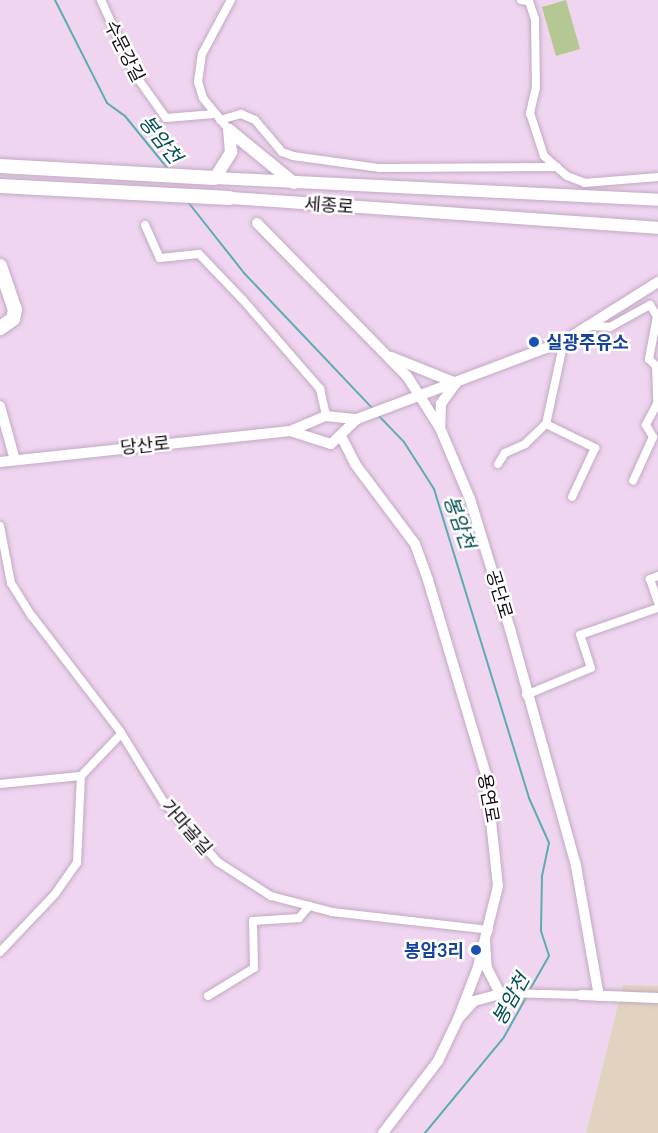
<!DOCTYPE html>
<meta charset="utf-8">
<style>
body{margin:0}
#map{position:relative;width:658px;height:1133px;overflow:hidden;background:#efd5ef;font-family:Lato,"Noto Sans KR",sans-serif}
div>[style]{position:absolute}
[style*='--x']{left:calc(var(--x)*1px);top:calc(var(--y)*1px);width:calc(var(--w)*1px);rotate:calc(var(--a)*1deg)}
.industrial>*{inset:0;background:#e2d2c0}
.green>*{inset:0;background:#b5c792;transform-origin:0 0}
.stream>*{height:2px;margin:-1px;padding:0 1px;transform-origin:1px;border-radius:1px;background:#5dacb2}
.roads{filter:drop-shadow(0 0 2px #c2a9c3) drop-shadow(0 0 2px #c2a9c3)}
.minor>*{height:8px;margin:-4px;padding:0 4px;transform-origin:4px;border-radius:4px;background:#fff}
.tertiary>*{height:10px;margin:-5px;padding:0 5px;transform-origin:5px;border-radius:5px;background:#fff}
.secondary>*{height:10px;margin:-5px;padding:0 5px;transform-origin:5px;border-radius:5px;background:#fff}
.primary>*{height:12px;margin:-6px;padding:0 6px;transform-origin:6px;border-radius:6px;background:#fff}
.trunk>*{height:14px;margin:-7px;padding:0 7px;transform-origin:7px;border-radius:7px;background:#fff}
.dots>*{width:16px;height:16px;translate:-50% -50%;box-sizing:border-box;border:3px solid #fff;border-radius:50%}
span{translate:-50% -50%;white-space:nowrap;text-align:center;line-height:1.15;-webkit-text-stroke:5px #fff;paint-order:stroke}
.street-label{font-size:18px;color:#140b14}
.transit-label{font-size:18px;color:#164399;font-weight:700}
.left{translate:0 -50%;text-align:left}
.right{translate:-100% -50%;text-align:right}
.water-label{font-size:20px;color:#054f54;font-style:italic}
</style>
<div id="map">
<div class="industrial">
<i style="clip-path:polygon(623px 985px,658px 986px,658px 1133px,586px 1133px)"></i>
</div>
<div class="green">
<i style="left:566px;top:0;width:51px;height:25px;rotate:74deg"></i>
</div>
<div class="stream">
<i style="--x:55;--y:0;--w:115;--a:63.2"></i>
<i style="--x:107;--y:103;--w:22;--a:36"></i>
<i style="--x:125;--y:116;--w:68;--a:50.9"></i>
<i style="--x:188;--y:202;--w:90;--a:51.7"></i>
<i style="--x:244;--y:273;--w:186;--a:46.5"></i>
<i style="--x:378;--y:415;--w:37;--a:46"></i>
<i style="--x:404;--y:442;--w:56;--a:57.4"></i>
<i style="--x:434;--y:489;--w:323;--a:72.9"></i>
<i style="--x:529;--y:798;--w:49;--a:66"></i>
<i style="--x:549;--y:843;--w:35;--a:102"></i>
<i style="--x:542;--y:877;--w:54;--a:91.1"></i>
<i style="--x:541;--y:931;--w:26;--a:72"></i>
<i style="--x:549;--y:956;--w:40;--a:119.7"></i>
<i style="--x:425;--y:1133;--w:124;--a:-50.5"></i>
<i style="--x:504;--y:1037;--w:47;--a:-60.7"></i>
</div>
<div class="roads">
<div class="minor">
<i style="--x:101;--y:0;--w:80;--a:65.7"></i>
<i style="--x:134;--y:73;--w:55;--a:54.6"></i>
<i style="--x:166;--y:118;--w:48;--a:-4.8"></i>
<i style="--x:521;--y:0;--w:8;--a:7"></i>
<i style="--x:529;--y:1;--w:19;--a:72"></i>
<i style="--x:535;--y:19;--w:68;--a:89.2"></i>
<i style="--x:536;--y:87;--w:27;--a:103"></i>
<i style="--x:530;--y:113;--w:45;--a:72"></i>
<i style="--x:544;--y:156;--w:30;--a:41"></i>
<i style="--x:567;--y:176;--w:19;--a:21"></i>
<i style="--x:585;--y:183;--w:73;--a:-4.7"></i>
<i style="--x:220;--y:120;--w:22;--a:-16"></i>
<i style="--x:241;--y:114;--w:15;--a:23"></i>
<i style="--x:255;--y:120;--w:42;--a:49.8"></i>
<i style="--x:282;--y:152;--w:12;--a:20"></i>
<i style="--x:293;--y:156;--w:88;--a:7.9"></i>
<i style="--x:380;--y:168;--w:177;--a:-0.3"></i>
<i style="--x:229;--y:130;--w:41;--a:-129.1"></i>
<i style="--x:203;--y:98;--w:17;--a:-107"></i>
<i style="--x:198;--y:82;--w:28;--a:-82"></i>
<i style="--x:202;--y:54;--w:61;--a:-61.8"></i>
<i style="--x:145;--y:225;--w:36;--a:66"></i>
<i style="--x:160;--y:258;--w:39;--a:-6"></i>
<i style="--x:199;--y:254;--w:64;--a:46.3"></i>
<i style="--x:243;--y:300;--w:118;--a:49.1"></i>
<i style="--x:320;--y:389;--w:28;--a:77"></i>
<i style="--x:587;--y:326;--w:23;--a:2"></i>
<i style="--x:610;--y:327;--w:46;--a:-28.8"></i>
<i style="--x:650;--y:305;--w:13;--a:58"></i>
<i style="--x:657;--y:316;--w:44;--a:100.5"></i>
<i style="--x:649;--y:359;--w:10;--a:45"></i>
<i style="--x:656;--y:366;--w:38;--a:88"></i>
<i style="--x:657;--y:404;--w:24;--a:118"></i>
<i style="--x:646;--y:425;--w:14;--a:60"></i>
<i style="--x:653;--y:437;--w:48;--a:114.4"></i>
<i style="--x:564;--y:341;--w:85;--a:102.2"></i>
<i style="--x:546;--y:424;--w:55;--a:26.1"></i>
<i style="--x:595;--y:448;--w:54;--a:115.1"></i>
<i style="--x:498;--y:464;--w:13;--a:-58"></i>
<i style="--x:505;--y:453;--w:22;--a:-24"></i>
<i style="--x:525;--y:444;--w:29;--a:-44"></i>
<i style="--x:0;--y:526;--w:58;--a:79.1"></i>
<i style="--x:11;--y:583;--w:39;--a:58"></i>
<i style="--x:32;--y:616;--w:145;--a:52.6"></i>
<i style="--x:120;--y:731;--w:82;--a:58.4"></i>
<i style="--x:163;--y:801;--w:82;--a:48"></i>
<i style="--x:218;--y:862;--w:63;--a:32.7"></i>
<i style="--x:271;--y:896;--w:63;--a:14.7"></i>
<i style="--x:332;--y:912;--w:158;--a:6.5"></i>
<i style="--x:658;--y:576;--w:9;--a:159"></i>
<i style="--x:650;--y:579;--w:24;--a:71"></i>
<i style="--x:526;--y:695;--w:70;--a:-22.6"></i>
<i style="--x:591;--y:668;--w:35;--a:-108"></i>
<i style="--x:580;--y:635;--w:83;--a:-19.1"></i>
<i style="--x:0;--y:784;--w:81;--a:-5.6"></i>
<i style="--x:0;--y:952;--w:80;--a:-46.5"></i>
<i style="--x:55;--y:894;--w:38;--a:-55"></i>
<i style="--x:77;--y:863;--w:87;--a:-87.4"></i>
<i style="--x:81;--y:776;--w:58;--a:-46.4"></i>
<i style="--x:504;--y:993;--w:77;--a:1.5"></i>
<i style="--x:208;--y:996;--w:54;--a:-31.3"></i>
<i style="--x:254;--y:968;--w:47;--a:-91.2"></i>
<i style="--x:253;--y:921;--w:46;--a:-3.7"></i>
<i style="--x:299;--y:918;--w:16;--a:-50"></i>
</div>
<div class="tertiary">
<i style="--x:257;--y:223;--w:214;--a:45.6"></i>
<i style="--x:407;--y:376;--w:62;--a:57.6"></i>
<i style="--x:440;--y:428;--w:77;--a:67.1"></i>
<i style="--x:470;--y:499;--w:136;--a:72.9"></i>
<i style="--x:510;--y:629;--w:246;--a:74.4"></i>
<i style="--x:576;--y:866;--w:132;--a:80"></i>
<i style="--x:391;--y:357;--w:70;--a:21.8"></i>
<i style="--x:456;--y:383;--w:26;--a:126"></i>
<i style="--x:441;--y:404;--w:23;--a:92"></i>
<i style="--x:0;--y:406;--w:56;--a:74.5"></i>
<i style="--x:341;--y:436;--w:31;--a:63"></i>
<i style="--x:485;--y:942;--w:26;--a:86"></i>
<i style="--x:487;--y:968;--w:27;--a:63"></i>
<i style="--x:581;--y:995;--w:77;--a:2.2"></i>
<i style="--x:458;--y:1019;--w:24;--a:-48"></i>
<i style="--x:474;--y:1001;--w:31;--a:-15"></i>
</div>
<div class="secondary">
<i style="--x:290;--y:431;--w:43;--a:17.6"></i>
<i style="--x:331;--y:444;--w:36;--a:-44"></i>
<i style="--x:0;--y:462;--w:292;--a:-6.1"></i>
<i style="--x:290;--y:431;--w:39;--a:-23"></i>
<i style="--x:326;--y:416;--w:31;--a:6"></i>
<i style="--x:357;--y:419;--w:221;--a:-20.6"></i>
<i style="--x:564;--y:341;--w:111;--a:-32.1"></i>
<i style="--x:355;--y:464;--w:100;--a:53.1"></i>
<i style="--x:415;--y:544;--w:38;--a:70"></i>
<i style="--x:428;--y:580;--w:202;--a:73.4"></i>
<i style="--x:486;--y:774;--w:113;--a:83.9"></i>
<i style="--x:498;--y:886;--w:83;--a:103.9"></i>
<i style="--x:478;--y:967;--w:56;--a:111"></i>
<i style="--x:458;--y:1019;--w:47;--a:115.5"></i>
<i style="--x:438;--y:1061;--w:91;--a:127.4"></i>
</div>
<div class="primary">
<i style="--x:215;--y:178;--w:444;--a:2.8"></i>
<i style="--x:215;--y:178;--w:31;--a:-58"></i>
<i style="--x:231;--y:152;--w:22;--a:-95"></i>
<i style="--x:229;--y:130;--w:84;--a:39.2"></i>
<i style="--x:230;--y:198;--w:429;--a:4"></i>
</div>
<div class="trunk">
<i style="--x:0;--y:166;--w:215;--a:3.2"></i>
<i style="--x:0;--y:186;--w:230;--a:3"></i>
<i style="--x:0;--y:266;--w:46;--a:71.2"></i>
<i style="--x:15;--y:310;--w:9;--a:103"></i>
<i style="--x:13;--y:319;--w:16;--a:145"></i>
</div>
</div>
<div class="dots">
<i style="left:534px;top:342px;background:#1a4fb4"></i>
<i style="left:476px;top:950px;background:#1a4fb4"></i>
</div>
<div class="street-label">
<span style="left:125px;top:51px;rotate:63deg">수문강길</span>
<span style="left:329px;top:205px;rotate:4deg">세종로</span>
<span style="left:145px;top:445px;rotate:-6deg">당산로</span>
<span style="left:500px;top:594px;rotate:73deg">공단로</span>
<span style="left:489px;top:798px;rotate:80deg">용연로</span>
<span style="left:187px;top:827px;rotate:49deg">가마골길</span>
</div>
<div class="transit-label">
<span class="left" style="left:546px;top:342px">실광주유소</span>
<span class="right" style="left:464px;top:950px">봉암3리</span>
</div>
<div class="water-label">
<span style="left:161px;top:139px;rotate:52deg">봉암천</span>
<span style="left:460px;top:522px;rotate:70deg">봉암천</span>
<span style="left:510px;top:999px;rotate:-61deg">봉암천</span>
</div>
</div>
